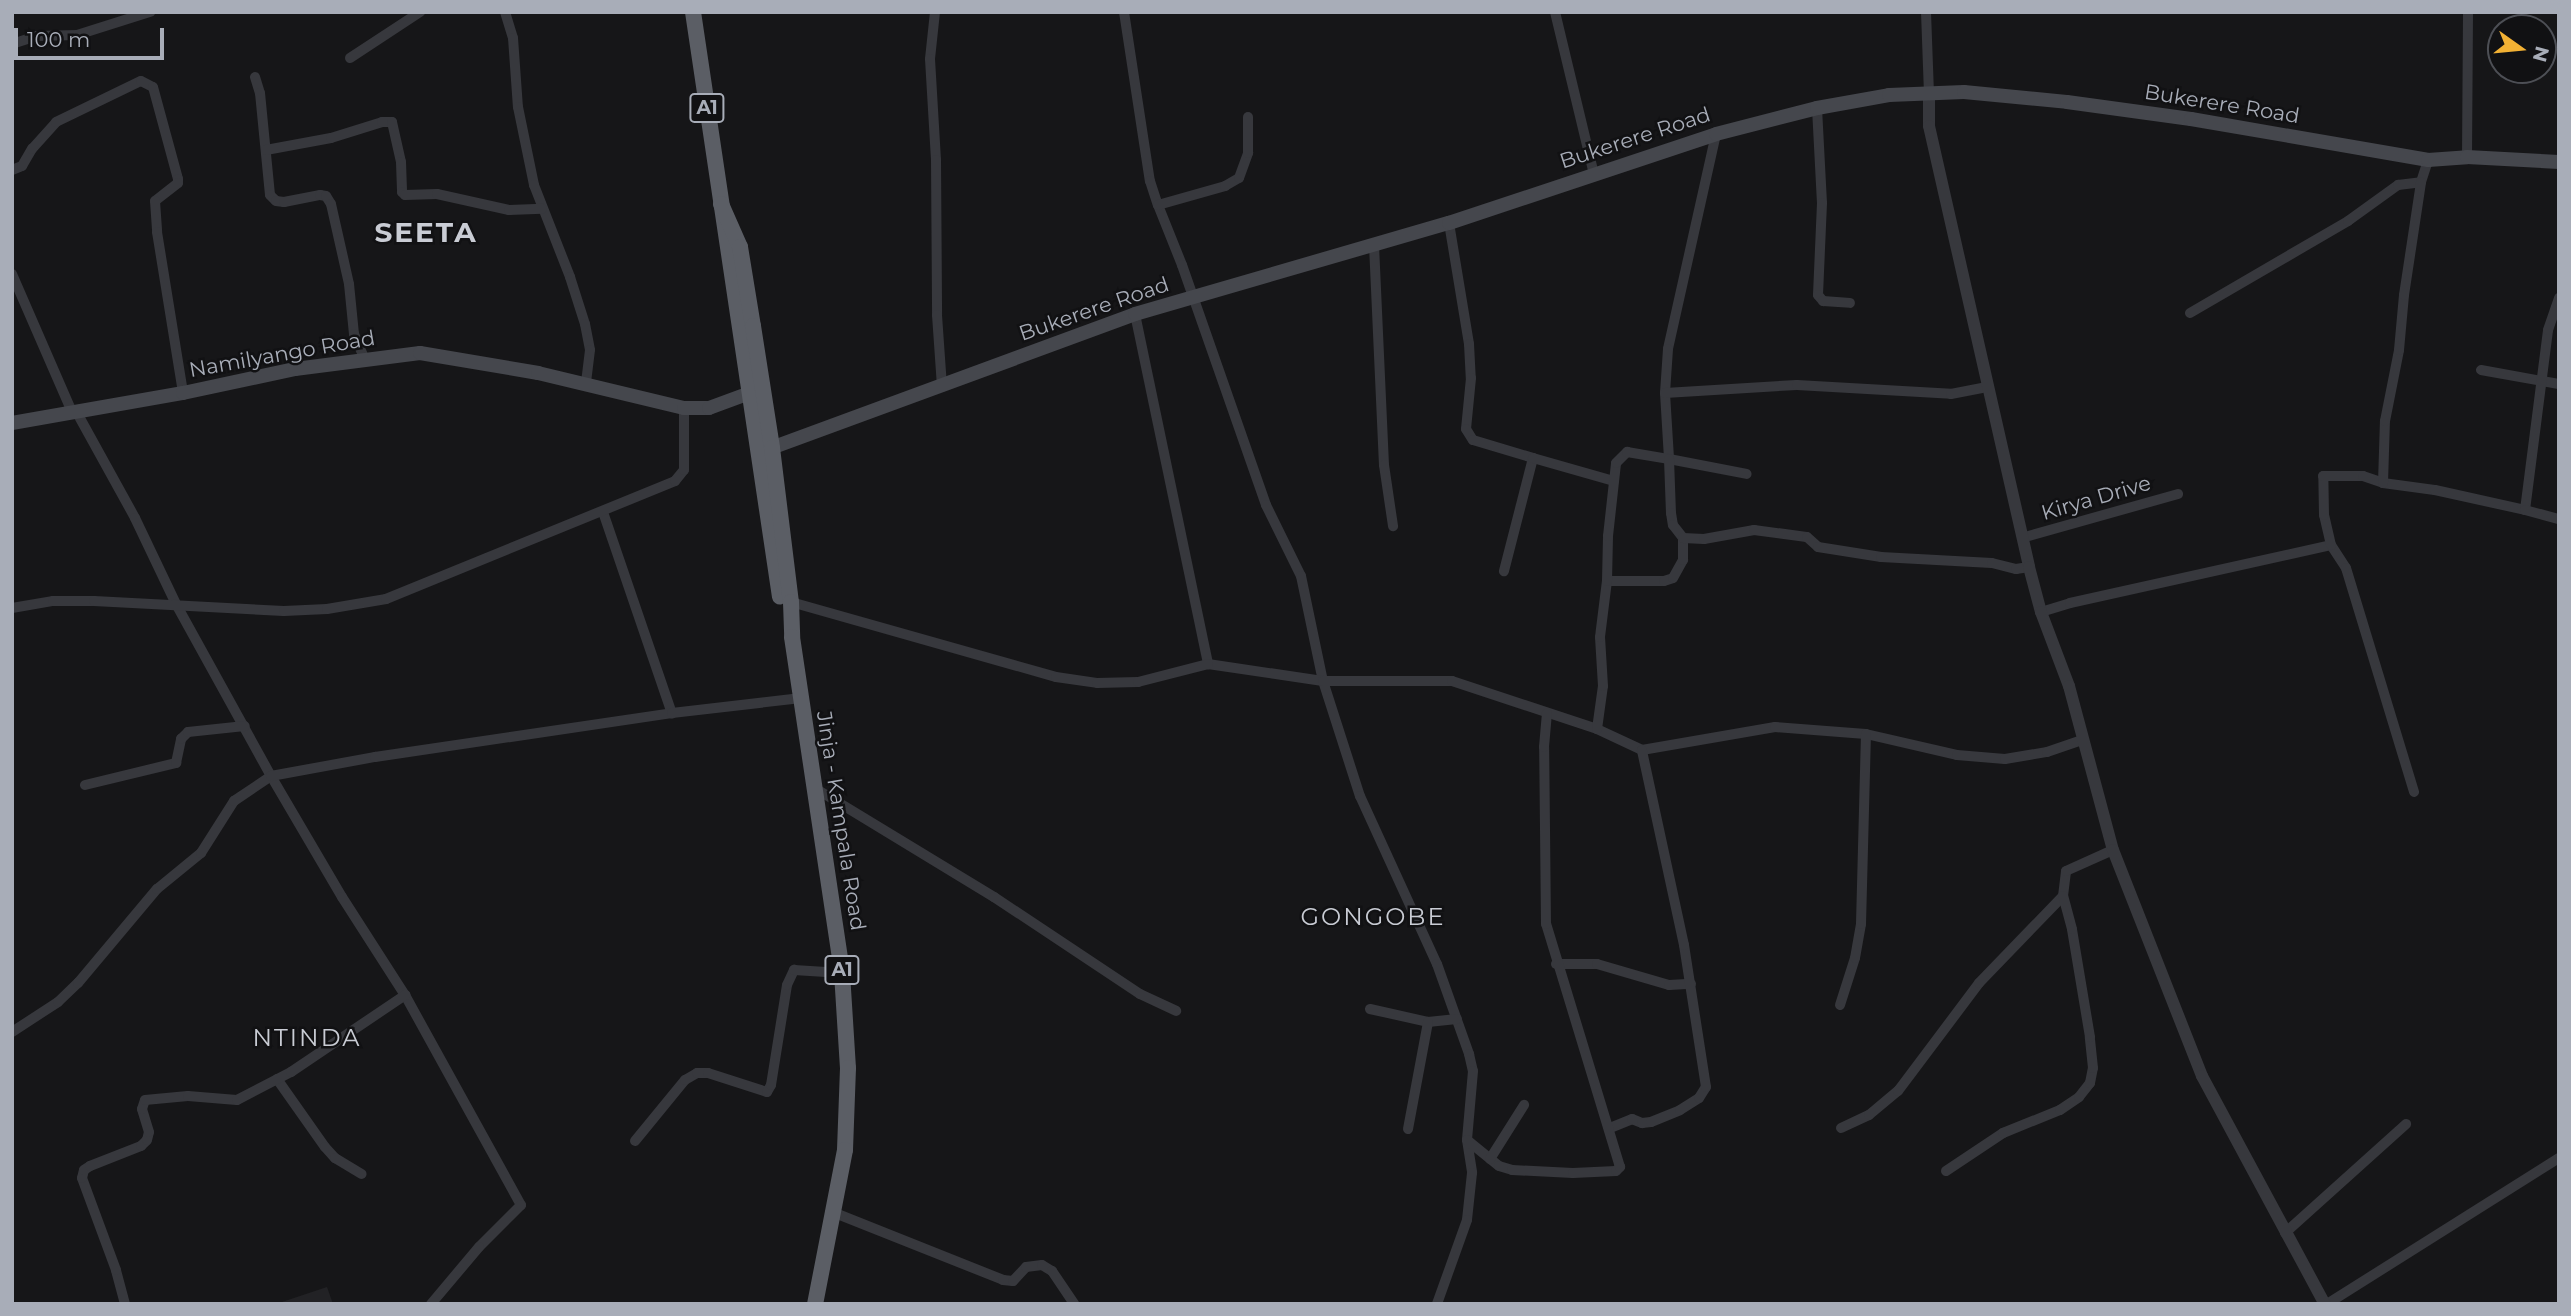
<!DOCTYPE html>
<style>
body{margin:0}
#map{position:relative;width:2571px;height:1316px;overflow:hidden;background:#161618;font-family:Montserrat,sans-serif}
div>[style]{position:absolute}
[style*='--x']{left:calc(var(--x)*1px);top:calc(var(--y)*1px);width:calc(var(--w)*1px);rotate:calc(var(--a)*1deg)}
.built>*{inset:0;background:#222225}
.minor>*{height:10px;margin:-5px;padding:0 5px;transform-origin:5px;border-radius:5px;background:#37383d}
.tertiary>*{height:12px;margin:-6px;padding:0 6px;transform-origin:6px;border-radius:6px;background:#37383d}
.secondary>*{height:14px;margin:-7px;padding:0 7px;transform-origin:7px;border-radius:7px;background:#45474d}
.trunk>*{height:16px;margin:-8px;padding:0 8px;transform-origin:8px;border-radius:8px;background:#5b5e65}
span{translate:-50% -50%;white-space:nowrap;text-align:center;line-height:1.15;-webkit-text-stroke:5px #111113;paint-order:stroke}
.shield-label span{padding:2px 5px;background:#111113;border:2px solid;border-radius:5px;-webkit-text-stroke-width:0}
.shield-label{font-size:19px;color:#a8adb8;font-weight:700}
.street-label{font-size:21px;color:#a8adb8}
.quarter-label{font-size:24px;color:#c9ccd4;letter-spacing:2px}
.district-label{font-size:28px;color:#c9ccd4;font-weight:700;letter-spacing:2px}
.frame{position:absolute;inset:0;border:14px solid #a8adb8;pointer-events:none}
.north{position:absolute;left:2487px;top:14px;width:70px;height:70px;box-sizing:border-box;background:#111113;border:2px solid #4d4f55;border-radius:50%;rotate:105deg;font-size:19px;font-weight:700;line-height:28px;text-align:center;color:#a8adb8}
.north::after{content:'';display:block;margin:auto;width:24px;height:32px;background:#f2b134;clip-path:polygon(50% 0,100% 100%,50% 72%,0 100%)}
.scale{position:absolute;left:14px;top:28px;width:150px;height:32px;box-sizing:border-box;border:4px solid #a8adb8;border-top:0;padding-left:9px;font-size:21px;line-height:24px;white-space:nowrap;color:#a8adb8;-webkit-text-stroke:5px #111113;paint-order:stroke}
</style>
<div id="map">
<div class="built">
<i style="clip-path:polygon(327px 1287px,333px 1304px,276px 1304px)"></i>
</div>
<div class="minor">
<i style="--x:505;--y:12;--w:27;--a:73"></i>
<i style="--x:513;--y:38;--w:69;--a:85.9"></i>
<i style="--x:518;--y:107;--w:80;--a:78.4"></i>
<i style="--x:534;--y:185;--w:99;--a:68.6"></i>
<i style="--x:570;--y:277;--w:49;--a:72.3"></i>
<i style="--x:585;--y:324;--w:26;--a:79"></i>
<i style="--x:590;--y:350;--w:33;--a:97"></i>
<i style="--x:935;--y:12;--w:47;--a:96.1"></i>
<i style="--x:930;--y:59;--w:101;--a:86.6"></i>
<i style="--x:936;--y:160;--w:155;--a:89.6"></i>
<i style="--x:937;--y:315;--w:72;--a:86"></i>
<i style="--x:1124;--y:12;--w:171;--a:81.3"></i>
<i style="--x:1150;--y:181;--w:25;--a:72"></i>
<i style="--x:1158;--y:205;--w:65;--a:68.2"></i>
<i style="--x:1182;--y:265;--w:254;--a:70.7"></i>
<i style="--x:1266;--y:505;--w:79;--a:63.8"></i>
<i style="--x:1301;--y:576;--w:107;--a:78.2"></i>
<i style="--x:1323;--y:681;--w:121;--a:72.2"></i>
<i style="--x:1360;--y:796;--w:185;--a:65.4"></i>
<i style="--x:1437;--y:964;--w:96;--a:70.4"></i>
<i style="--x:1469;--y:1054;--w:17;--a:77"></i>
<i style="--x:1473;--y:1071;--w:69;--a:95"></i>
<i style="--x:1467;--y:1140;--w:33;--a:81"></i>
<i style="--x:1472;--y:1173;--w:47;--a:96.1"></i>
<i style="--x:1467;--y:1220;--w:89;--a:109.7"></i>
<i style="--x:1555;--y:12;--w:167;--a:76.5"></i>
<i style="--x:1926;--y:12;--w:82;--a:87.9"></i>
<i style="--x:12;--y:44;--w:25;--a:-18"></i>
<i style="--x:36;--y:36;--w:41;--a:-1.4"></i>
<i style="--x:77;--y:35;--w:77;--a:-17.5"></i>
<i style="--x:350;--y:58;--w:84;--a:-33.3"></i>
<i style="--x:255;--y:77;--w:17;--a:73"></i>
<i style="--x:260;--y:93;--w:102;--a:84.4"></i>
<i style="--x:270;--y:195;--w:8;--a:45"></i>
<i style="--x:276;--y:201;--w:8;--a:7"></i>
<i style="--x:284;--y:202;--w:37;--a:-11"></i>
<i style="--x:320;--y:195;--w:6;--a:9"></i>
<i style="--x:326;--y:196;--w:9;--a:58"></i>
<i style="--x:331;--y:204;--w:82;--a:77.3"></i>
<i style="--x:349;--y:284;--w:50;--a:84.3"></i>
<i style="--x:354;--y:334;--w:26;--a:67"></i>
<i style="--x:1817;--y:108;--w:95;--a:87"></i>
<i style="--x:1822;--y:203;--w:92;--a:92.5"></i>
<i style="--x:1818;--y:295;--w:8;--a:50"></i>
<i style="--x:1823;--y:301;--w:27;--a:4"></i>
<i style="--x:1716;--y:134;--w:220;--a:102.6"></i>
<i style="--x:1668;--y:349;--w:44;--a:93.9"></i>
<i style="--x:1665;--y:393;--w:66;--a:86.5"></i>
<i style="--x:1669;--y:459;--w:79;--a:10.9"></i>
<i style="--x:266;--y:150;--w:66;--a:-10.5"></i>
<i style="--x:331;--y:138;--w:53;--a:-17.4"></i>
<i style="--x:382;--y:122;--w:10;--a:0"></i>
<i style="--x:392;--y:122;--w:41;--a:77.3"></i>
<i style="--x:401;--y:162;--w:30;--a:88"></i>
<i style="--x:402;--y:192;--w:4;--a:45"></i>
<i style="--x:405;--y:195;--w:32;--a:-2"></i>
<i style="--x:437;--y:194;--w:74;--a:12.5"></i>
<i style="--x:509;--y:210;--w:33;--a:-2"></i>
<i style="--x:2467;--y:157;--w:145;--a:-89.6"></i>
<i style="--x:12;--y:170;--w:11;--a:-22"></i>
<i style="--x:22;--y:166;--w:20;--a:-60"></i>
<i style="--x:32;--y:149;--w:36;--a:-48"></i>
<i style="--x:56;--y:122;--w:94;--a:-25.8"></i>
<i style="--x:141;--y:81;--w:13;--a:27"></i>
<i style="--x:153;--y:87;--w:95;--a:74.8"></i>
<i style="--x:178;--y:179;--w:4;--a:90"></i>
<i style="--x:178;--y:183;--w:29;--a:142"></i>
<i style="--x:155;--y:201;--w:31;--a:86"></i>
<i style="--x:157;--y:232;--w:163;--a:80.8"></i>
<i style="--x:1158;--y:205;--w:70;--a:-15.8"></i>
<i style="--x:1225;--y:186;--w:16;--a:-30"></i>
<i style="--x:1239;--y:178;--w:27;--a:-70"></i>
<i style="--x:1248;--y:153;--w:36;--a:-90"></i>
<i style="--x:1449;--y:223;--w:123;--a:80.6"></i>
<i style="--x:1469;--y:344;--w:34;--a:87"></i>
<i style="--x:1471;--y:378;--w:51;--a:95.6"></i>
<i style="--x:1466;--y:429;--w:13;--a:58"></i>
<i style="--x:1473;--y:440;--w:63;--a:16.7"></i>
<i style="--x:1533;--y:458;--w:117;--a:104.4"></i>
<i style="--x:1374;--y:245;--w:220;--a:87.4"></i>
<i style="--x:1384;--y:465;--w:62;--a:81.6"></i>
<i style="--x:12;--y:274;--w:150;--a:66.5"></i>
<i style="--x:2190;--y:313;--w:183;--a:-30.2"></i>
<i style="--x:2348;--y:221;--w:62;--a:-35.8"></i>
<i style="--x:2398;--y:185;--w:23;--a:-7"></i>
<i style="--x:2421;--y:182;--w:23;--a:-72"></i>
<i style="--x:1135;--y:314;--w:358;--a:78.2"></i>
<i style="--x:1208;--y:664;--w:116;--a:8.4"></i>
<i style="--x:1323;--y:681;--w:129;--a:0"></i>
<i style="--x:1452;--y:681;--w:153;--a:18.3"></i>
<i style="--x:1597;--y:729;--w:50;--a:25"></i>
<i style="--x:1642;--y:750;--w:135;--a:-9.8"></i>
<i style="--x:1775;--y:727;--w:91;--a:4.4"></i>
<i style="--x:1866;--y:734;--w:93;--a:13"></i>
<i style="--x:1957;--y:755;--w:48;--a:4.8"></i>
<i style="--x:2005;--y:759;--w:43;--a:-9.5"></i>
<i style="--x:2047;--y:752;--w:37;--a:-19"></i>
<i style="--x:2481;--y:370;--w:79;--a:10.2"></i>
<i style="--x:1665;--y:393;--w:132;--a:-3.5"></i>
<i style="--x:1797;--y:385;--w:154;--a:3.3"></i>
<i style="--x:1951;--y:394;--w:38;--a:-11"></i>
<i style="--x:76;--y:411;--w:122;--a:61.1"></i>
<i style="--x:135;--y:518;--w:95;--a:64.5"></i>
<i style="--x:176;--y:604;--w:196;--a:61.1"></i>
<i style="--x:271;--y:776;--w:140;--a:59.6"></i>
<i style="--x:342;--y:897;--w:117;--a:57.3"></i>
<i style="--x:405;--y:995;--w:240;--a:61.1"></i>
<i style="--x:521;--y:1205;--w:59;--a:135"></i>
<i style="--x:479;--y:1247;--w:75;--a:130.1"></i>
<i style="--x:1533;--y:458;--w:84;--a:15.9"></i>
<i style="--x:2383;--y:483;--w:52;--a:7.7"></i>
<i style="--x:2435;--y:490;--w:92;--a:12.5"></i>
<i style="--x:2525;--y:510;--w:181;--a:-82.7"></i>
<i style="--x:2548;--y:330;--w:34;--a:-71"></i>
<i style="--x:2525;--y:510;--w:35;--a:15"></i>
<i style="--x:603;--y:512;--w:213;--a:71.1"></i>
<i style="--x:2025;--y:537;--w:159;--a:-15.7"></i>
<i style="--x:2331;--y:545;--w:27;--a:57"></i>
<i style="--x:2346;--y:568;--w:234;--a:73.1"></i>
<i style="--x:1607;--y:581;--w:57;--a:0"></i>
<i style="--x:1664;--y:581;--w:9;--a:-18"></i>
<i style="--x:1673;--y:578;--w:21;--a:-61"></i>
<i style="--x:1683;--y:560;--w:22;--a:-90"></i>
<i style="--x:791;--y:602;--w:275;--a:15.8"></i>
<i style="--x:1056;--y:677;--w:41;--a:8.3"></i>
<i style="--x:1097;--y:683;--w:41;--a:-1.4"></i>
<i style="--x:1138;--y:682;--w:72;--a:-14.4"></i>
<i style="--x:12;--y:608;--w:42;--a:-9.7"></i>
<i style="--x:53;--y:601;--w:41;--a:0"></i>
<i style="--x:94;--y:601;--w:190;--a:3"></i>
<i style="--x:284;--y:611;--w:43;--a:-2.7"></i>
<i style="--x:327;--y:609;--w:60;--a:-9.6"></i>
<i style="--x:386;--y:599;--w:312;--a:-22.2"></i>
<i style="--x:675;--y:481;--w:14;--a:-51"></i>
<i style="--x:684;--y:470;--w:62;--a:-90"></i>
<i style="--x:2041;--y:612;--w:30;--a:-17"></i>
<i style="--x:2070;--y:603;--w:267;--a:-12.5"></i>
<i style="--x:2331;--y:545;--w:31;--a:-103"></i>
<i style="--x:2324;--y:515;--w:39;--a:-91"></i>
<i style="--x:2323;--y:476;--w:40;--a:0"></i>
<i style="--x:2363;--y:476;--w:21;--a:19"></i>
<i style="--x:2383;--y:483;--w:62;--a:-88.2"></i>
<i style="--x:2385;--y:421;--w:72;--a:-78.8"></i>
<i style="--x:2399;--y:350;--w:55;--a:-84.8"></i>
<i style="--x:2404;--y:295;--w:114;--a:-81.4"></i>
<i style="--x:1597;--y:729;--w:43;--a:-82.1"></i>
<i style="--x:1603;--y:686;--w:49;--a:-93.5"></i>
<i style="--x:1600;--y:637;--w:56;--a:-82.9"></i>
<i style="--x:1607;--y:581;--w:45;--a:-88.7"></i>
<i style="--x:1608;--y:536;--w:73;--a:-83.7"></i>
<i style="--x:1616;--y:463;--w:16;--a:-45"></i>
<i style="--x:1627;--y:452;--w:43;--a:9.5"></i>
<i style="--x:1669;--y:459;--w:54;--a:87.9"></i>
<i style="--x:1671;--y:513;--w:12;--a:81"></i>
<i style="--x:1673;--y:525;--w:16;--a:52"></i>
<i style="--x:1683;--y:538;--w:21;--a:3"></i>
<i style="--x:1704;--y:539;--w:51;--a:-10.2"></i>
<i style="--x:1754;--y:530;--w:53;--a:7.5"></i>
<i style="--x:1807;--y:537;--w:15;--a:42"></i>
<i style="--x:1818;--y:547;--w:64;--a:9"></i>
<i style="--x:1881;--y:557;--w:111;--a:3.1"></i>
<i style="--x:1992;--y:563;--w:25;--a:14"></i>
<i style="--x:2016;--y:569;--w:13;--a:-9"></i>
<i style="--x:85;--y:785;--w:94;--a:-13.6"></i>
<i style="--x:176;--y:763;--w:25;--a:-78"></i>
<i style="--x:181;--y:739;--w:10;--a:-45"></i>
<i style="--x:188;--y:732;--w:57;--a:-6"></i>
<i style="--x:813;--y:787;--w:212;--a:31.3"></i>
<i style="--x:994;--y:897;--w:175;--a:33.6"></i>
<i style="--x:1140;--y:994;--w:40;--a:25"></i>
<i style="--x:1556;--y:964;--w:41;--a:0"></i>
<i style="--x:1597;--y:964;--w:75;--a:16.3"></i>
<i style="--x:1669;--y:985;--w:22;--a:-3"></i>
<i style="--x:1840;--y:1005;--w:49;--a:-72.3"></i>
<i style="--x:1855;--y:958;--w:35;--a:-80"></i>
<i style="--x:1861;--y:924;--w:190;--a:-88.5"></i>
<i style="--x:1370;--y:1009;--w:59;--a:12.6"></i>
<i style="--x:1428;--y:1022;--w:29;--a:-6"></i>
<i style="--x:12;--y:1032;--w:55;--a:-33.1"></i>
<i style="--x:58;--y:1002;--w:28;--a:-44"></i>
<i style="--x:78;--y:983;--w:123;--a:-50"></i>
<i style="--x:157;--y:889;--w:57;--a:-39.3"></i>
<i style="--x:201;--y:853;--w:62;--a:-57.6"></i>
<i style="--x:234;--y:801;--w:45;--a:-34"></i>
<i style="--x:271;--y:776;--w:106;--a:-10.4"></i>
<i style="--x:375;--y:757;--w:300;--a:-8.4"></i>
<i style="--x:672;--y:713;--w:130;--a:-6.6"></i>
<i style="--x:277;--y:1079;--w:83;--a:54.8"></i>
<i style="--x:325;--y:1147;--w:15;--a:48"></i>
<i style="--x:335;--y:1158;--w:31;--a:31"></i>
<i style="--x:1610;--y:1128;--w:24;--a:-22"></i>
<i style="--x:1632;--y:1119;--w:11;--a:22"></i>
<i style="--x:1642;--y:1123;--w:9;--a:-6"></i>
<i style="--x:1651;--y:1122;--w:31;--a:-22"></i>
<i style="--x:1680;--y:1110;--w:22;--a:-32"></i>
<i style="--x:1699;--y:1098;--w:13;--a:-58"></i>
<i style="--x:1706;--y:1087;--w:144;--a:-98.8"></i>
<i style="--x:1684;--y:945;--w:199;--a:-102.2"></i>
<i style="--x:1841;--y:1128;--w:31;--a:-25"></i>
<i style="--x:1869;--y:1115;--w:38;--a:-40"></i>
<i style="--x:1898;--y:1091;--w:135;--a:-53.1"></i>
<i style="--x:1979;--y:983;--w:121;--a:-46"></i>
<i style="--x:2063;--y:896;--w:25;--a:-83"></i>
<i style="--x:2066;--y:871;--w:51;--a:-24.1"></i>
<i style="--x:1408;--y:1129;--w:109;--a:-79.4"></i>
<i style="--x:1467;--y:1140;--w:41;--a:39.1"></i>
<i style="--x:1499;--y:1166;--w:14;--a:17"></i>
<i style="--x:1512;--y:1170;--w:61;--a:2.8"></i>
<i style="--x:1573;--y:1173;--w:43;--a:-2.7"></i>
<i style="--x:1616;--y:1171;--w:6;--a:-45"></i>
<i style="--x:1620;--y:1167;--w:254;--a:-106.9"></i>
<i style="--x:1546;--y:924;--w:177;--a:-90.6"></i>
<i style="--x:1544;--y:747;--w:34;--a:-85"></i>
<i style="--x:635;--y:1141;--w:79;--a:-50.7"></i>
<i style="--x:685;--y:1080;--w:14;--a:-30"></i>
<i style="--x:697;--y:1073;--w:11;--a:0"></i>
<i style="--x:708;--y:1073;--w:62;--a:17.9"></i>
<i style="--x:767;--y:1092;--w:8;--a:-60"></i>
<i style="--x:771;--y:1085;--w:101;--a:-80.9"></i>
<i style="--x:787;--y:985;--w:17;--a:-65"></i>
<i style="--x:794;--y:970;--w:48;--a:3.6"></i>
<i style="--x:1490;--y:1159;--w:64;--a:-57.8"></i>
<i style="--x:1946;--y:1171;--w:69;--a:-33.7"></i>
<i style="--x:2003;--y:1133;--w:61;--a:-22"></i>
<i style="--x:2060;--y:1110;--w:23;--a:-34"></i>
<i style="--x:2079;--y:1097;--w:18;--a:-52"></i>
<i style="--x:2090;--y:1083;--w:15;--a:-79"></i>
<i style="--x:2093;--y:1068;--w:31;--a:-96"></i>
<i style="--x:2090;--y:1037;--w:109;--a:-99.5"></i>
<i style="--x:2072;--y:929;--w:34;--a:-105"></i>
<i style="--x:835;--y:1213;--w:181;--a:21.7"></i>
<i style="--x:1003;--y:1280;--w:10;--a:6"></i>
<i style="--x:1013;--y:1281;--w:19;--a:-47"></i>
<i style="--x:1026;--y:1267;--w:16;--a:-7"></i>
<i style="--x:1042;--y:1265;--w:12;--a:31"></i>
<i style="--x:1052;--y:1271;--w:40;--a:56"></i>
<i style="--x:2285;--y:1233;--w:163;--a:-42"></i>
<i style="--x:125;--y:1304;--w:35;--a:-105"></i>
<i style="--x:116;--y:1270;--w:98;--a:-110.3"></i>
<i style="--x:82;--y:1178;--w:8;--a:-76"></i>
<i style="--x:84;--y:1170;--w:7;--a:-34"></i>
<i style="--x:90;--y:1166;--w:55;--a:-21.4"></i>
<i style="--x:141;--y:1146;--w:8;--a:-45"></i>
<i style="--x:147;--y:1140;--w:8;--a:-76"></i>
<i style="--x:149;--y:1132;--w:24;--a:-107"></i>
<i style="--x:142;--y:1109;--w:9;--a:-72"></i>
<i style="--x:145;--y:1100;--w:43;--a:-5.3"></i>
<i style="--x:188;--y:1096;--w:49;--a:4.7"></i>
<i style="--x:237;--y:1100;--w:61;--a:-27.4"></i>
<i style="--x:291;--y:1072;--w:138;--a:-34"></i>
<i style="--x:2327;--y:1304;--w:274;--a:-32.2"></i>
</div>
<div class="tertiary">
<i style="--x:1929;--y:94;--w:32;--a:90"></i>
<i style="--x:1929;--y:126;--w:452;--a:77.2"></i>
<i style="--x:2029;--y:567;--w:47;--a:75.1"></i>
<i style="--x:2041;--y:612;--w:79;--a:69.3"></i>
<i style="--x:2069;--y:686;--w:170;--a:75"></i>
<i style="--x:2113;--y:850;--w:243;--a:68.5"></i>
<i style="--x:2202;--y:1076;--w:259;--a:61.7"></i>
</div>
<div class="secondary">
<i style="--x:12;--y:423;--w:174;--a:-10"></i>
<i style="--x:183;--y:393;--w:115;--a:-12.1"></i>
<i style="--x:295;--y:369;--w:126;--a:-7.3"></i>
<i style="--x:420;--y:353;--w:120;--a:9.6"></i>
<i style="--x:538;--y:373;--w:150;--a:13.5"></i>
<i style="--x:684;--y:408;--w:25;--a:0"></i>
<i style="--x:709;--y:408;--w:52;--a:-20.2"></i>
<i style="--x:763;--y:451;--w:396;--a:-20.2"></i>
<i style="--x:1135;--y:314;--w:327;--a:-16.2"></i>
<i style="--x:1449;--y:223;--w:281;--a:-18.4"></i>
<i style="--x:1716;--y:134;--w:104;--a:-14.4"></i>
<i style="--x:1817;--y:108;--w:73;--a:-10.2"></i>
<i style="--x:1889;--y:95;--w:75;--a:-2.3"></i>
<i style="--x:1964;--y:92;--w:103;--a:5.5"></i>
<i style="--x:2067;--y:102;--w:125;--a:7.8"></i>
<i style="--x:2191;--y:119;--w:241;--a:9.8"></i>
<i style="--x:2428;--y:160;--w:39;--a:-4"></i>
<i style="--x:2467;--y:157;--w:92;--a:3.1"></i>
</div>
<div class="trunk">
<i style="--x:693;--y:12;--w:591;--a:81.54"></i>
<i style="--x:721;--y:204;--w:47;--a:66.2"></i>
<i style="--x:740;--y:247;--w:80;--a:80.7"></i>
<i style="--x:753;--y:326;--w:123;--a:81.1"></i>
<i style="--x:772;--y:448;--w:155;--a:83"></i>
<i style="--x:791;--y:602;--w:35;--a:88"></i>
<i style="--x:792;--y:637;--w:340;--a:81.5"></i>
<i style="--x:842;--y:973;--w:95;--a:86.4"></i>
<i style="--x:848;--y:1068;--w:82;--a:92.1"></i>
<i style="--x:845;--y:1150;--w:157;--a:101"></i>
</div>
<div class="shield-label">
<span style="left:707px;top:108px">A1</span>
<span style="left:842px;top:970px">A1</span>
</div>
<div class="street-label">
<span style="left:2222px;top:104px;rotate:9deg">Bukerere Road</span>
<span style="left:1635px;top:138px;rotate:-18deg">Bukerere Road</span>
<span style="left:1094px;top:309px;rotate:-19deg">Bukerere Road</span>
<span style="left:282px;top:354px;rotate:-10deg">Namilyango Road</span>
<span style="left:2096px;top:498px;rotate:-16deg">Kirya Drive</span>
<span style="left:841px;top:821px;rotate:81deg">Jinja - Kampala Road</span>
</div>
<div class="quarter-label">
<span style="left:1373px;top:917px">GONGOBE</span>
<span style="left:307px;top:1038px">NTINDA</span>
</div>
<div class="district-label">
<span style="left:426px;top:232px">SEETA</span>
</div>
<div class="frame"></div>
<div class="north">N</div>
<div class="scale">100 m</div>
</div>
